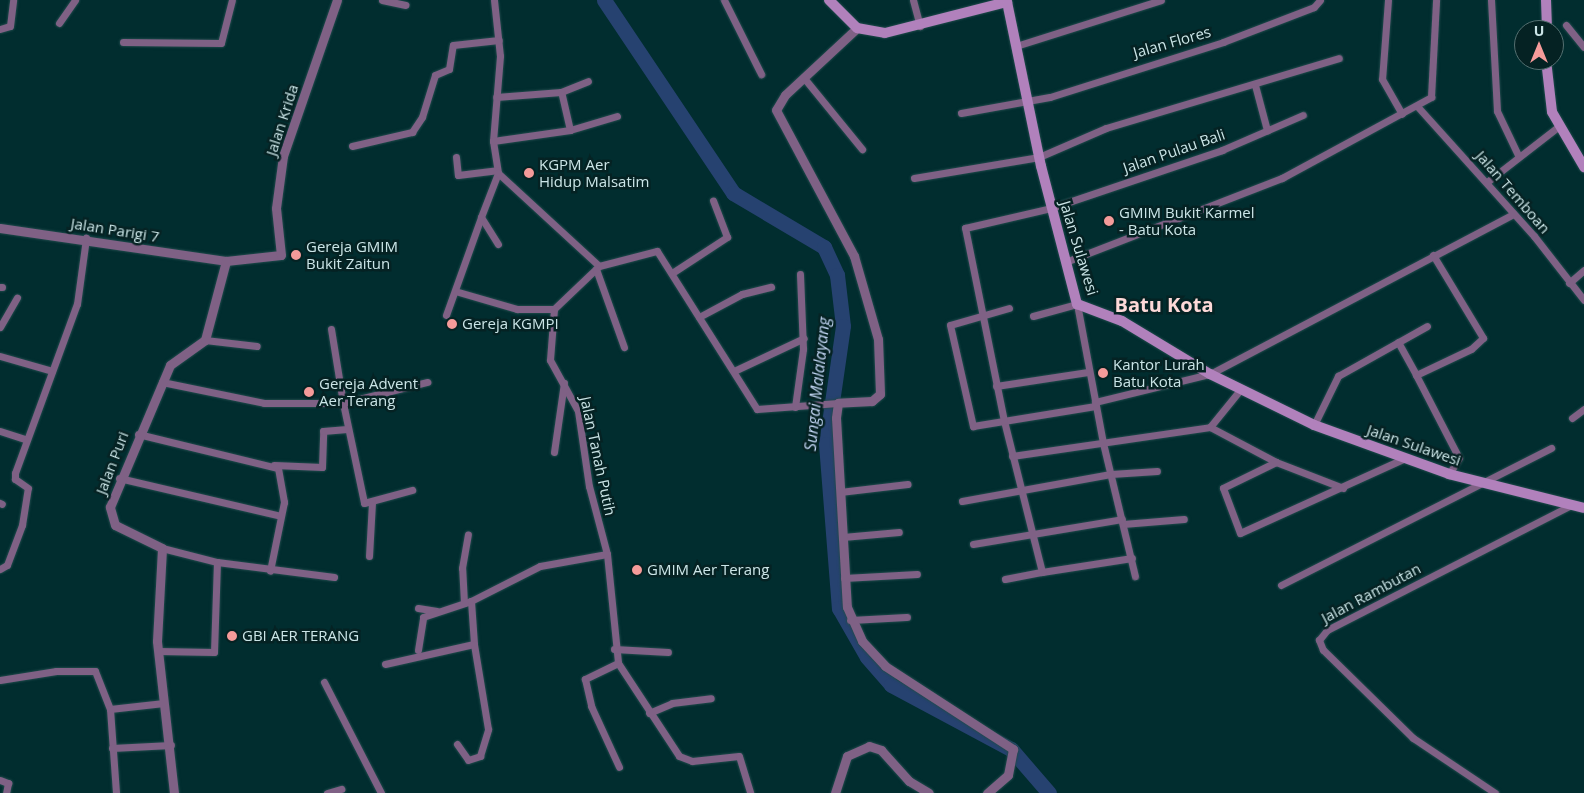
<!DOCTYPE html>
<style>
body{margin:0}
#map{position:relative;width:1584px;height:793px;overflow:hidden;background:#012d2f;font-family:"Open Sans",sans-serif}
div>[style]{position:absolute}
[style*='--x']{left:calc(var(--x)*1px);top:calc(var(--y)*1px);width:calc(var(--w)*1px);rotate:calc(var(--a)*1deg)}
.river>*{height:15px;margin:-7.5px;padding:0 7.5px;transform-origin:7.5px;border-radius:7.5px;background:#264270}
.roads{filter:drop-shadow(0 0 1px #214a4c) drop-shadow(0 0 1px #214a4c)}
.minor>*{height:7px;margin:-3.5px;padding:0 3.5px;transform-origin:3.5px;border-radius:3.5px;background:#7f6185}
.tertiary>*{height:9px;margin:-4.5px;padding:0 4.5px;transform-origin:4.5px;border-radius:4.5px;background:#7f6185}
.secondary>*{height:10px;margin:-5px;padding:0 5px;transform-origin:5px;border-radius:5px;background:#b181bc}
.dots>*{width:14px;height:14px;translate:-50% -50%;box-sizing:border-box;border:2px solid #052223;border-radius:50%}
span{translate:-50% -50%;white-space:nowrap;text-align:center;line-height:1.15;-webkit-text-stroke:5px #052223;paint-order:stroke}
.street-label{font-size:15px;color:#cbe5e7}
.poi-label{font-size:15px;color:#cbe5e7}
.left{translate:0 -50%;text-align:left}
.water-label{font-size:16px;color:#c4d7f5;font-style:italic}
.district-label{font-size:20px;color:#fdd9d8;font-weight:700}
.north{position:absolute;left:1514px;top:20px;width:50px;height:50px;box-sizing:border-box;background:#052223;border:1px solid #547071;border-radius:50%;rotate:0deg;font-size:14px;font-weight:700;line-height:20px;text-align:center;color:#cbe5e7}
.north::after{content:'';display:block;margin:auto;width:18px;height:22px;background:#f59b9a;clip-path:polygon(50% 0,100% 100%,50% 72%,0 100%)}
</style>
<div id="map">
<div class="river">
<i style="--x:604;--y:0;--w:232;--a:56.2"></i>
<i style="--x:733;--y:193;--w:106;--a:30.7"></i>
<i style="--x:824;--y:247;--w:31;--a:65"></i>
<i style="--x:837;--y:275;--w:51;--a:83.3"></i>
<i style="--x:843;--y:326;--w:119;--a:98.2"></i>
<i style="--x:826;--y:444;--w:165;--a:85.5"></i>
<i style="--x:839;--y:608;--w:56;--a:60.3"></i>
<i style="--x:867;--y:657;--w:37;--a:49"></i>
<i style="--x:891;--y:685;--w:136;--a:28.1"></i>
<i style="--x:1011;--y:749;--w:58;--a:49.2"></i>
</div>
<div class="roads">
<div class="minor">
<i style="--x:382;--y:0;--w:24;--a:12"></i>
<i style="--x:494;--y:0;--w:56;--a:83.9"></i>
<i style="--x:500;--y:56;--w:85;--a:94.7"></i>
<i style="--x:493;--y:141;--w:32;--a:81"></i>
<i style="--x:498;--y:173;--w:47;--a:111.1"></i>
<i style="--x:481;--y:217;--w:32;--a:58"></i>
<i style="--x:724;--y:0;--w:83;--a:63.4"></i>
<i style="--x:913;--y:0;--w:27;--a:75"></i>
<i style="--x:1388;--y:0;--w:79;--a:94.3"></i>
<i style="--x:1382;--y:79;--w:40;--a:60.3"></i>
<i style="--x:1491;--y:0;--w:111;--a:86.9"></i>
<i style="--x:1497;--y:111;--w:49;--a:64.5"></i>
<i style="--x:59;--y:23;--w:28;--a:-55"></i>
<i style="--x:1566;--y:25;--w:28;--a:51"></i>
<i style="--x:0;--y:29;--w:10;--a:-17"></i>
<i style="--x:10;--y:26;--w:26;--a:-83"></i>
<i style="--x:123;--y:42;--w:98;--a:0.6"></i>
<i style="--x:221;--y:43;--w:44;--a:-75.7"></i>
<i style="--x:1016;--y:46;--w:152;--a:-17.6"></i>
<i style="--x:804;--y:78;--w:92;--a:50.8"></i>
<i style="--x:1255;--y:85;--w:47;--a:75.1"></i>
<i style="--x:561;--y:92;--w:29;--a:-22"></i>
<i style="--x:1417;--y:106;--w:175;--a:48"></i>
<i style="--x:1534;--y:236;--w:81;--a:52"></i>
<i style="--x:961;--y:113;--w:90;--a:-10.2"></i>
<i style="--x:1050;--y:97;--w:182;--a:-17.6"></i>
<i style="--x:1223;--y:42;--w:97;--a:-21"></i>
<i style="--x:1314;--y:7;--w:9;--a:-49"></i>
<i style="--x:570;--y:130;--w:49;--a:-16.6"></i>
<i style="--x:493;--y:141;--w:78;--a:-8.1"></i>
<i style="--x:570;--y:130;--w:39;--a:-103"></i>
<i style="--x:561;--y:92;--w:65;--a:175.6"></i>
<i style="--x:352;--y:146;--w:62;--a:-13.1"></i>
<i style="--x:412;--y:132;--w:18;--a:-56"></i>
<i style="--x:422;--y:117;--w:44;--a:-72.8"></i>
<i style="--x:435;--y:75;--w:15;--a:-23"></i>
<i style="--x:449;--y:69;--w:24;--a:-81"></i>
<i style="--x:453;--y:45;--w:46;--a:-6.2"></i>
<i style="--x:456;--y:157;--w:18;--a:84"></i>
<i style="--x:458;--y:175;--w:39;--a:-7"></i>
<i style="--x:498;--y:173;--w:137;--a:42.6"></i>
<i style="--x:599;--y:266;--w:62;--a:136.3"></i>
<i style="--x:554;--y:309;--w:51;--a:94.5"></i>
<i style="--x:550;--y:360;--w:58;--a:61.2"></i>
<i style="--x:578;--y:411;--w:76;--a:81.7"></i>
<i style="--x:589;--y:486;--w:70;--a:75.2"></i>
<i style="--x:607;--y:554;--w:110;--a:84.2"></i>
<i style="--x:618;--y:663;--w:111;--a:56.7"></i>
<i style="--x:679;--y:756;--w:14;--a:21"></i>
<i style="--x:692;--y:761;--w:47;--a:-6.1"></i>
<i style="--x:739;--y:756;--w:39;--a:73"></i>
<i style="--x:914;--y:178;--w:127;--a:-9.5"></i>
<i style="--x:1039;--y:157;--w:73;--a:-23.4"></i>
<i style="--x:1106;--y:128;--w:243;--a:-16.7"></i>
<i style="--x:1487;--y:182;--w:90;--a:-37.8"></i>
<i style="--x:1433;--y:255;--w:97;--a:58.9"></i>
<i style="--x:1483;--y:338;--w:16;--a:137"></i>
<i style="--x:1471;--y:349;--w:61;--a:154.7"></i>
<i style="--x:1416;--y:375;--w:93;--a:62.6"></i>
<i style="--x:1459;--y:458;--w:19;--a:122"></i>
<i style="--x:1068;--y:261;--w:230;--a:-21.2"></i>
<i style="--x:1282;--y:178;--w:170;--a:-28.5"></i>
<i style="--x:1431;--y:97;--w:97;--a:-87"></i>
<i style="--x:599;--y:266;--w:60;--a:-14.5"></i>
<i style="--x:657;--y:251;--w:187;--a:57.7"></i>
<i style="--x:757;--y:409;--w:81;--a:-4.2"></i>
<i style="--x:596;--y:269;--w:83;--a:70.3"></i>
<i style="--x:672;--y:273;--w:66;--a:-33.2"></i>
<i style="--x:727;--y:237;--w:39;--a:-111"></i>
<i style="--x:1569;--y:283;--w:20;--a:-41"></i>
<i style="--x:0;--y:287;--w:2;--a:0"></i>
<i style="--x:455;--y:291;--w:65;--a:16.2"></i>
<i style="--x:517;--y:309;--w:37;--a:0"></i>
<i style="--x:1009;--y:308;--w:61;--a:163.9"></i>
<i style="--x:950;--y:325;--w:104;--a:77.2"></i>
<i style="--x:973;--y:426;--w:124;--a:-9.3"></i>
<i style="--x:446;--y:315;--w:104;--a:-70.3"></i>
<i style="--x:1033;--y:316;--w:46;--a:-15.3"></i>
<i style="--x:1077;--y:304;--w:141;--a:79.4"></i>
<i style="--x:1103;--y:443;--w:137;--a:76.5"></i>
<i style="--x:699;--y:317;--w:49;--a:-28.1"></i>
<i style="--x:742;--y:294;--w:30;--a:-14"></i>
<i style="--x:0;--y:327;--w:34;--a:-60"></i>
<i style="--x:331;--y:329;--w:75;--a:80.8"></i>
<i style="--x:343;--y:403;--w:87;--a:-14"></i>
<i style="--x:205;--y:340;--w:52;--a:6.6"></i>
<i style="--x:1398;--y:342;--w:38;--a:61"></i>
<i style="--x:0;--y:356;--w:54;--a:16.1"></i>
<i style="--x:734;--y:371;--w:77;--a:-25.2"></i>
<i style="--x:162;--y:382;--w:104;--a:11.6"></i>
<i style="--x:264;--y:403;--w:79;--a:0"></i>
<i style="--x:343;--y:403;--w:102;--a:78.1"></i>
<i style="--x:364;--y:503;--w:50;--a:-15.2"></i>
<i style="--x:996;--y:386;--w:93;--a:-8.7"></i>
<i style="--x:1095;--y:402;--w:118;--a:-13.7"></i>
<i style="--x:1210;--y:374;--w:343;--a:-27.8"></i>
<i style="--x:795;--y:407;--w:59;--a:-82.1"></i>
<i style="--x:803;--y:349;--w:75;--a:-92.3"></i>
<i style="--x:1572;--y:418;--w:15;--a:-37"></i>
<i style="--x:1314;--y:425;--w:55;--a:-63.9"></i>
<i style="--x:1338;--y:376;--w:102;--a:-29.3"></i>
<i style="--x:1210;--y:427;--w:48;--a:-51"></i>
<i style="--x:0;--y:431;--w:28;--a:18"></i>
<i style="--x:138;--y:434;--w:144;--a:13.7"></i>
<i style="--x:278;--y:468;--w:35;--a:80"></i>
<i style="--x:284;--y:502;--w:70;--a:101.5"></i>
<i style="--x:554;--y:452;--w:70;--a:-81.8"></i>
<i style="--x:1012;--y:456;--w:200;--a:-8.3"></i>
<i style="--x:1210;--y:427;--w:75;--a:27.9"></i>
<i style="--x:1276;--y:462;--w:72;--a:21.2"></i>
<i style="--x:1276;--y:462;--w:59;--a:153.9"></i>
<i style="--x:1223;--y:488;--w:48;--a:69.3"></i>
<i style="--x:1240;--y:533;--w:179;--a:-24.4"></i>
<i style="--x:274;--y:465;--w:48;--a:2.4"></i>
<i style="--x:322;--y:467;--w:36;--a:-88"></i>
<i style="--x:323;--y:431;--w:24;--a:-5"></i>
<i style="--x:119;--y:478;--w:166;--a:13.2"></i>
<i style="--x:840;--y:492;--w:68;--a:-6.7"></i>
<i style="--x:962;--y:501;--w:151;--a:-10.3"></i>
<i style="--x:1111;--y:474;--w:46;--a:-3.7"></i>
<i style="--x:0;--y:503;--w:2;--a:27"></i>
<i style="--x:1123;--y:524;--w:61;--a:-4.7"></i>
<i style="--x:843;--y:537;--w:56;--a:-5.1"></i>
<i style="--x:973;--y:544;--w:151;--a:-9.5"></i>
<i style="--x:162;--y:548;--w:57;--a:14.3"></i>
<i style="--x:217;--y:562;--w:118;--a:7.3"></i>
<i style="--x:369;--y:556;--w:54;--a:-86.8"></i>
<i style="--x:0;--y:569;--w:8;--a:-30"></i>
<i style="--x:7;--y:565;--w:43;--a:-69.4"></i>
<i style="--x:22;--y:525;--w:37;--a:-81"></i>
<i style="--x:28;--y:488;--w:16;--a:-145"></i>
<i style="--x:15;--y:479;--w:6;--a:-90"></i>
<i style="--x:15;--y:473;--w:180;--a:-69.9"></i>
<i style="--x:77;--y:304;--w:67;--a:-82.2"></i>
<i style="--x:1042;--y:572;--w:91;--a:-8.8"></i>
<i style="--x:844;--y:578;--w:73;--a:-3.1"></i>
<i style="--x:1005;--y:579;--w:38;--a:-11"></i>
<i style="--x:1042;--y:572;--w:156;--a:-104.1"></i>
<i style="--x:1004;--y:421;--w:197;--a:-101.4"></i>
<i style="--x:965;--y:228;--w:88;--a:-13.1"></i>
<i style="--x:1051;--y:208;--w:181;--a:-18.7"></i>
<i style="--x:1222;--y:150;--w:88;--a:-23.4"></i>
<i style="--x:1281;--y:585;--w:303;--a:-26.9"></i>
<i style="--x:464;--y:603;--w:35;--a:-93"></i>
<i style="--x:462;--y:568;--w:34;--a:-80"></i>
<i style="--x:418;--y:608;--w:19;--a:9"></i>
<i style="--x:850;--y:620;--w:57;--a:-3"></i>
<i style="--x:614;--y:649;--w:54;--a:3.2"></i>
<i style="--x:418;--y:650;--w:33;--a:-81"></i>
<i style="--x:423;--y:617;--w:51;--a:-18.4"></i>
<i style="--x:158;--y:651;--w:56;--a:1"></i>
<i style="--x:214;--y:652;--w:90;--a:-88.1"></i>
<i style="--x:618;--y:663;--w:37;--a:154"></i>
<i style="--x:585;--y:679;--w:28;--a:77"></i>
<i style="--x:591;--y:706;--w:67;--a:65.3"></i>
<i style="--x:385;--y:664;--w:91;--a:-12.7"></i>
<i style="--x:474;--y:644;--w:43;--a:-94"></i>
<i style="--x:471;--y:601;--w:77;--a:-26.9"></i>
<i style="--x:540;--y:566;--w:68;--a:-10.2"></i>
<i style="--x:0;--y:680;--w:57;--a:-9.1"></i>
<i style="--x:56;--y:671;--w:39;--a:0"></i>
<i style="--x:95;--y:671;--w:41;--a:68.5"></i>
<i style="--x:110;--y:709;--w:54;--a:-6.3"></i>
<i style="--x:324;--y:682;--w:125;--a:62.8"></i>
<i style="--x:110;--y:709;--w:84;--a:85.9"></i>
<i style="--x:649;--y:713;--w:25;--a:-23"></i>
<i style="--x:672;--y:703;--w:39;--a:-7"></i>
<i style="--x:457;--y:744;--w:19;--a:55"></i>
<i style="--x:468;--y:760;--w:13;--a:-18"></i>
<i style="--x:480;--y:756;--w:28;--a:-73"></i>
<i style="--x:488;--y:729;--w:86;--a:-99.4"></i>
<i style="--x:112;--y:748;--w:59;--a:-2.9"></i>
<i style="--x:0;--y:780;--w:9;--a:21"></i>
<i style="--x:8;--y:783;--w:10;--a:101"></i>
<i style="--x:327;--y:793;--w:15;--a:-16"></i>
<i style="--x:1495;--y:793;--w:99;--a:-146.1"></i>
<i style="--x:1413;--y:738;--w:126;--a:-135.6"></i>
<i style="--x:1323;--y:650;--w:11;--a:-112"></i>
<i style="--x:1319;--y:640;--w:13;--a:-51"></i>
<i style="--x:1327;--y:630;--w:272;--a:-27.1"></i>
</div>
<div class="tertiary">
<i style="--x:857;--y:28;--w:98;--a:137.1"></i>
<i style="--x:785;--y:95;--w:17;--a:121"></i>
<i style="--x:776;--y:110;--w:166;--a:61.9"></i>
<i style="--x:854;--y:256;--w:86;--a:73.9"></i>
<i style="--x:878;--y:339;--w:55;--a:87.9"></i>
<i style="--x:880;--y:394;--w:11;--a:139"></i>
<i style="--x:872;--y:401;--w:34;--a:177"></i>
<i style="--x:838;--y:403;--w:15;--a:98"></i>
<i style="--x:836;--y:418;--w:189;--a:86.7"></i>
<i style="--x:847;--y:607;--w:37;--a:66"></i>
<i style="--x:862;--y:641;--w:34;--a:47"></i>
<i style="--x:885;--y:666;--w:153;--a:33"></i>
<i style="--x:1013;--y:749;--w:26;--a:101"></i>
<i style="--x:1008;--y:775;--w:28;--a:139"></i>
<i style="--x:0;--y:228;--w:228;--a:8.3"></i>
<i style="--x:226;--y:261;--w:55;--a:-6.2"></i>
<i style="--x:281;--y:255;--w:47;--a:-96.1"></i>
<i style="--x:276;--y:208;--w:52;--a:-82.3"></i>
<i style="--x:283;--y:156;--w:165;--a:-70.9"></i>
<i style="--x:174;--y:793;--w:153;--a:-96.4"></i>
<i style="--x:157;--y:641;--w:93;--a:-86.9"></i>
<i style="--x:162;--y:548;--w:52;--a:-153.9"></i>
<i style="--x:115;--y:525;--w:19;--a:-106"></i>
<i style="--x:110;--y:507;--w:154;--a:-67.1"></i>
<i style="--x:170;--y:365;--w:43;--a:-35.5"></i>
<i style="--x:205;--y:340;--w:82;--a:-75.1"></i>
<i style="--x:835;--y:793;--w:39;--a:-72"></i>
<i style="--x:847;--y:756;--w:24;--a:-24"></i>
<i style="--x:869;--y:746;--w:13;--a:18"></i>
<i style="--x:881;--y:750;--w:42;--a:47.9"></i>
<i style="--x:909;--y:781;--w:23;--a:31"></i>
</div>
<div class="secondary">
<i style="--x:829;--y:0;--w:40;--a:45"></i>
<i style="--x:857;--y:28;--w:28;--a:10"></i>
<i style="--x:885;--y:33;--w:126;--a:-14.3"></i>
<i style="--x:1007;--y:2;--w:167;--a:78.3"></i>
<i style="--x:1041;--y:166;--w:143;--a:75.4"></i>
<i style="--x:1077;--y:304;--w:48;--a:20.7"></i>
<i style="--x:1122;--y:321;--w:103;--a:31.1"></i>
<i style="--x:1210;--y:374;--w:116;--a:26.1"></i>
<i style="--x:1314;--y:425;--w:144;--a:19.9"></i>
<i style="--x:1449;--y:474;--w:139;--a:14.1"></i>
<i style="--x:1546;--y:0;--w:30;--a:88"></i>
<i style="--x:1546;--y:60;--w:52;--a:83.4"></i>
<i style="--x:1552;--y:112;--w:64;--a:59.8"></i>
</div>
</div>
<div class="dots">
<i style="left:529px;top:173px;background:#f59b9a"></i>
<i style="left:1109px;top:221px;background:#f59b9a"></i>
<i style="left:296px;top:255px;background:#f59b9a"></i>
<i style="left:452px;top:324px;background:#f59b9a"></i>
<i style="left:1103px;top:373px;background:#f59b9a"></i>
<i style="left:309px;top:392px;background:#f59b9a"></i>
<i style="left:637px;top:570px;background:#f59b9a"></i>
<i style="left:232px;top:636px;background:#f59b9a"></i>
</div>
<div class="street-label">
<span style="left:1172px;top:42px;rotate:-16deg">Jalan Flores</span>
<span style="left:282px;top:120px;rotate:-72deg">Jalan Krida</span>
<span style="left:1174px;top:151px;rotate:-19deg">Jalan Pulau Bali</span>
<span style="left:1513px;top:192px;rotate:49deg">Jalan Temboan</span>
<span style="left:115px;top:230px;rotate:9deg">Jalan Parigi 7</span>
<span style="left:1079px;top:248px;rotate:73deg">Jalan Sulawesi</span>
<span style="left:1414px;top:445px;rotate:19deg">Jalan Sulawesi</span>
<span style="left:598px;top:456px;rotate:78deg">Jalan Tanah Putih</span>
<span style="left:112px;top:463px;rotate:-69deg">Jalan Puri</span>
<span style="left:1371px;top:593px;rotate:-28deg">Jalan Rambutan</span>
</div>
<div class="poi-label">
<span class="left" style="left:539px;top:173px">KGPM Aer<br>Hidup Malsatim</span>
<span class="left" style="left:1119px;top:221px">GMIM Bukit Karmel<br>- Batu Kota</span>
<span class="left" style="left:306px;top:255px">Gereja GMIM<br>Bukit Zaitun</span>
<span class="left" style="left:462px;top:324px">Gereja KGMPI</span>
<span class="left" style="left:1113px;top:373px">Kantor Lurah<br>Batu Kota</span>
<span class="left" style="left:319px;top:392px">Gereja Advent<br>Aer Terang</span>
<span class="left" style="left:647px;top:570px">GMIM Aer Terang</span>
<span class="left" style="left:242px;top:636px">GBI AER TERANG</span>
</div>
<div class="water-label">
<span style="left:817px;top:384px;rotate:-84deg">Sungai Malalayang</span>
</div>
<div class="district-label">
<span style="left:1164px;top:304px">Batu Kota</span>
</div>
<div class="north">U</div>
</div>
